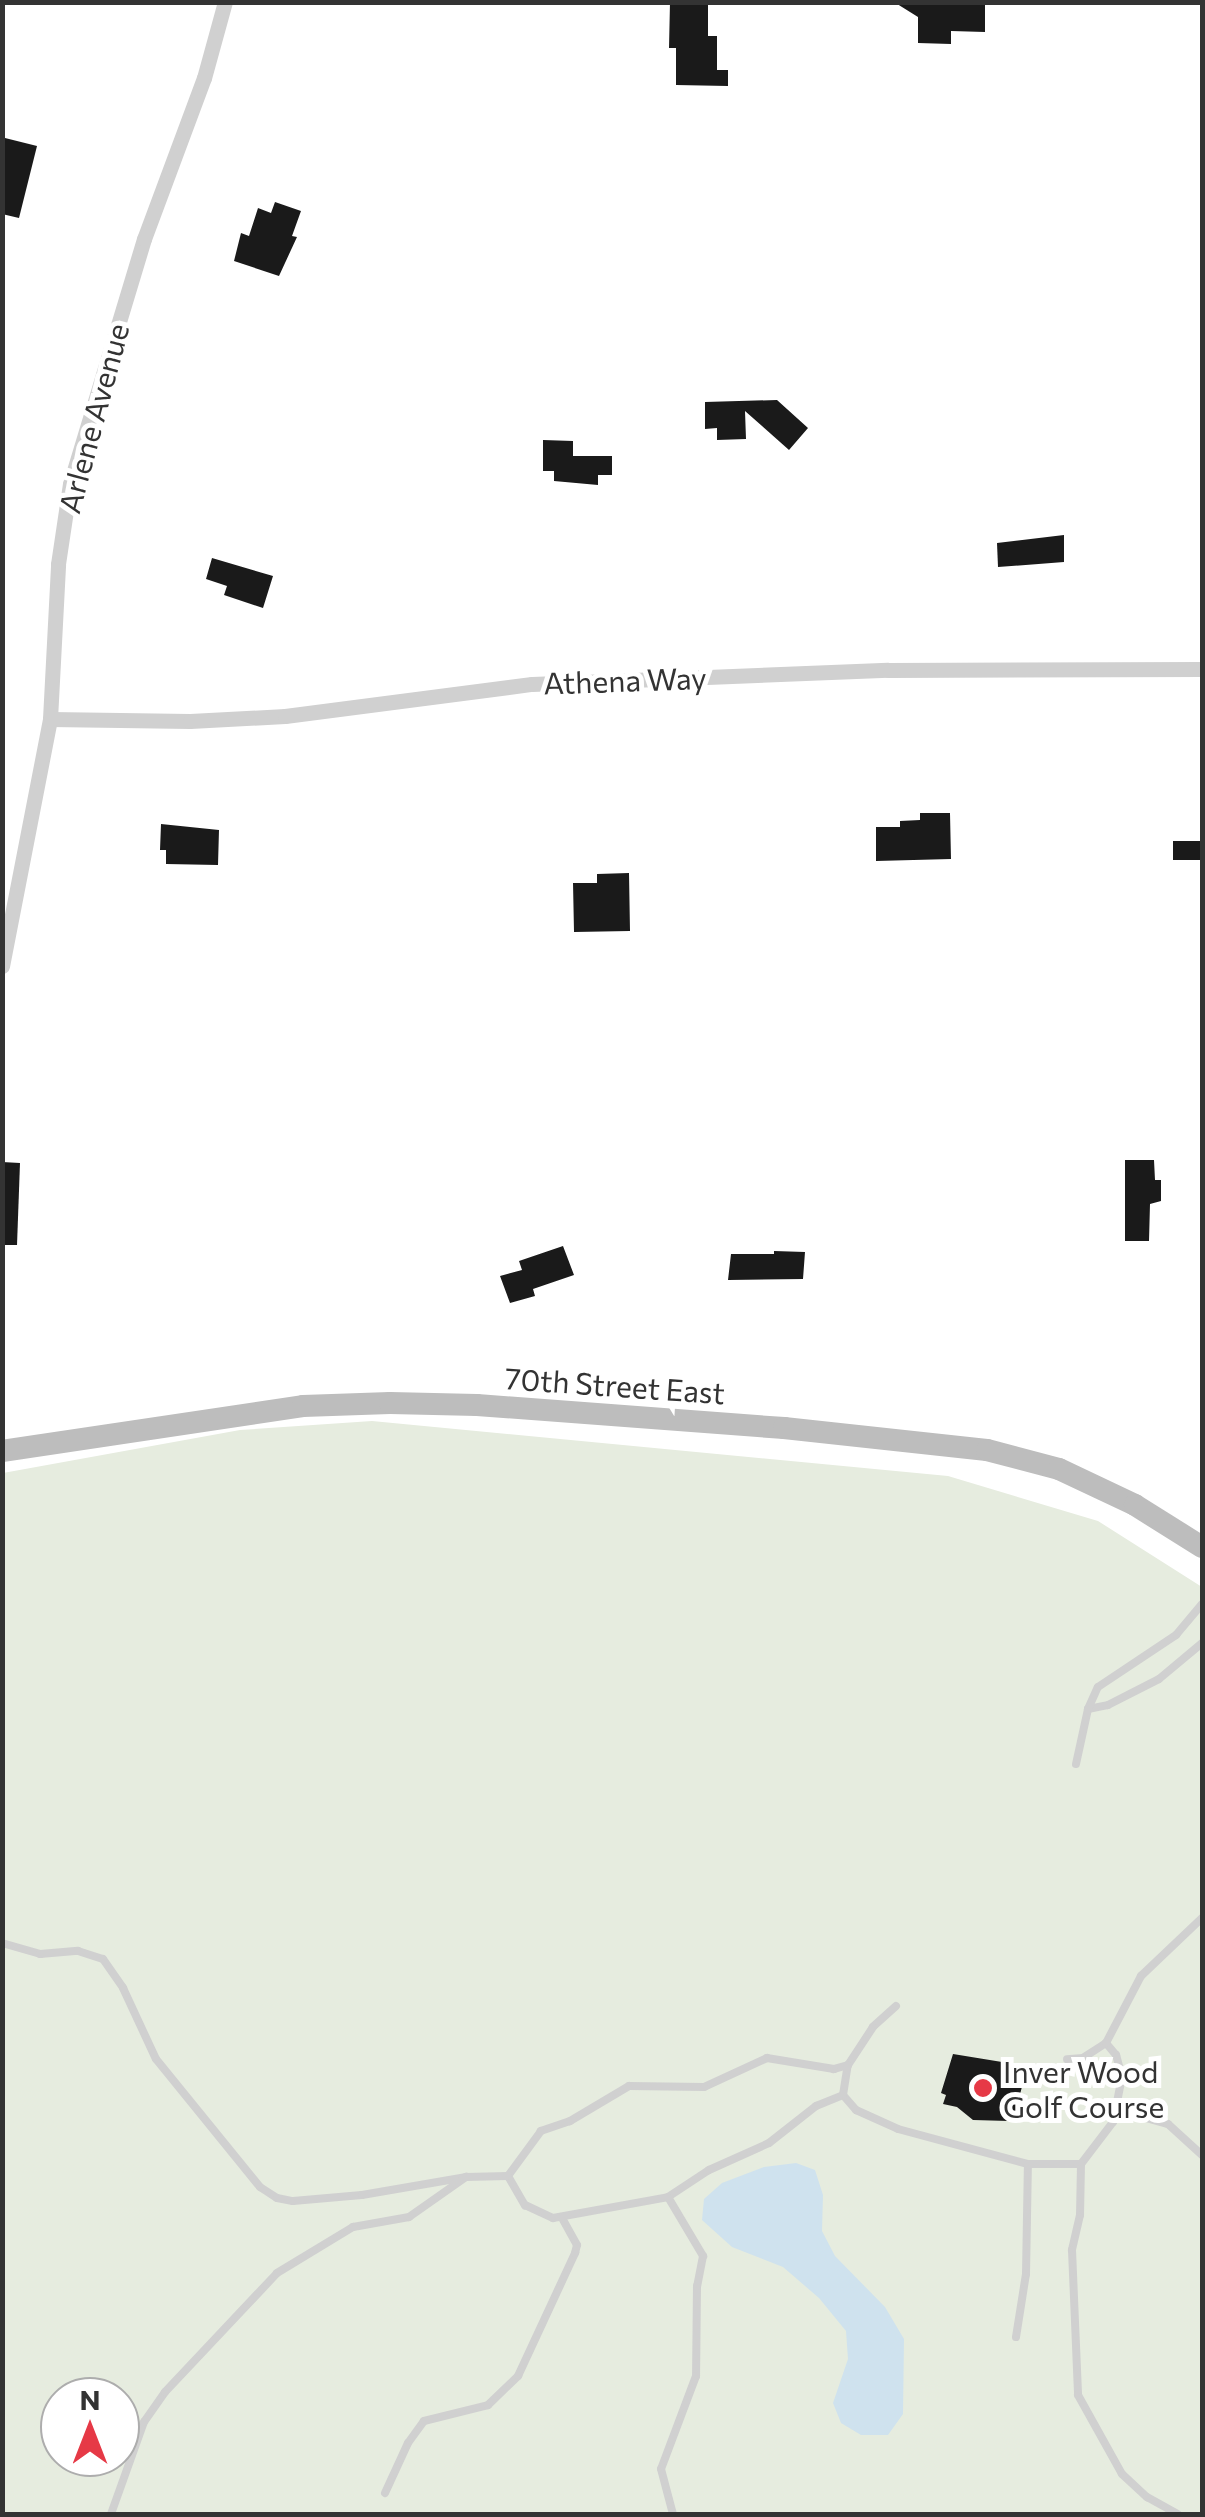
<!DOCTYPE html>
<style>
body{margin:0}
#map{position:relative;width:1205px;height:2517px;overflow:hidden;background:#fff;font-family:Commissioner,sans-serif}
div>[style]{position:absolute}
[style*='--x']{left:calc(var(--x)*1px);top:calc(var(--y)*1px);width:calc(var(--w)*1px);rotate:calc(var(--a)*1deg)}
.green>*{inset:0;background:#e6ecdf}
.water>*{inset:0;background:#cfe2ee}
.building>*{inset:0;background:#1a1a1a;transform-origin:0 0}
.lane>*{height:8px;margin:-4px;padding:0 4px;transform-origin:4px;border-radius:4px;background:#d0d0d0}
.street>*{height:15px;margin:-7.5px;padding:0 7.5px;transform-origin:7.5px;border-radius:7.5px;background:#d0d0d0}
.secondary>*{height:22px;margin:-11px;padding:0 11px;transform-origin:11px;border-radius:11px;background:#bdbdbd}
.dots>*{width:28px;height:28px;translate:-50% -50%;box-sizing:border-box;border:5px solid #fff;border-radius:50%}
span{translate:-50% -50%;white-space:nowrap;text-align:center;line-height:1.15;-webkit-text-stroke:10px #fff;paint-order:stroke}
.street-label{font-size:30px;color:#333}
.poi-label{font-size:30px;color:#333}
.left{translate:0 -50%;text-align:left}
.frame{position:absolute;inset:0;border:5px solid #333;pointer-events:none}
.north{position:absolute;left:40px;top:2377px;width:100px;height:100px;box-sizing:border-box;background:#fff;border:2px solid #adadad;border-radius:50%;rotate:0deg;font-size:28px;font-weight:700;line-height:40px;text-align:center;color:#333}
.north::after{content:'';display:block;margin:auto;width:35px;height:45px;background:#e63946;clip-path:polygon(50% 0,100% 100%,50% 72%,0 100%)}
</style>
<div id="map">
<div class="green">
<i style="clip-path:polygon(evenodd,372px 1421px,948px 1476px,1098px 1521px,1202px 1587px,1202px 2514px,3px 2514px,3px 1473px,240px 1430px,372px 1421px,60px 2397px,120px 2397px,120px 2457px,60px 2457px,60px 2397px)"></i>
</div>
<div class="water">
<i style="clip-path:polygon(796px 2163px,815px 2170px,823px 2195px,822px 2231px,835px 2256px,885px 2307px,904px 2339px,903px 2414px,888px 2435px,861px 2435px,841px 2423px,833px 2403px,848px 2359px,846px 2331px,819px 2298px,783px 2267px,732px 2247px,702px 2220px,704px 2199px,722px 2183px,764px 2167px)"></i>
</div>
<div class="building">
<i style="clip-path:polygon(670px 2px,708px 2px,708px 36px,717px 36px,717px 70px,728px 70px,728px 86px,676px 85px,676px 48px,669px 48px)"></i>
<i style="clip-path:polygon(894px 2px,985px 2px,985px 32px,951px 31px,951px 44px,918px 43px,918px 17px)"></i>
<i style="clip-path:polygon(5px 138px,37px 146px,19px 218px,2px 214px)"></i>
<i style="clip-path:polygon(275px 202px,301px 211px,292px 236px,297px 237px,279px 276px,234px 261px,241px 233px,249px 236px,258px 208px,271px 213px)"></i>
<i style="clip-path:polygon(777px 400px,808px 428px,789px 450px,745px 411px,746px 439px,717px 440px,717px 428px,705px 429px,705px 402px)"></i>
<i style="clip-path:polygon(543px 440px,573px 441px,573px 456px,612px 456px,612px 475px,598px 475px,598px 485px,554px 481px,554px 471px,543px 471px)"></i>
<i style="clip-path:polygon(1064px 535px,1064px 562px,998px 567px,997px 543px)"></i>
<i style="clip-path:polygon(212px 558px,273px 576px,263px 608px,224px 595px,227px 586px,206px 579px)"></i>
<i style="clip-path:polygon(920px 813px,950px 813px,951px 859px,876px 861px,876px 827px,900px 827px,900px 821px,920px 820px)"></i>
<i style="clip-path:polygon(161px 824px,219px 830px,218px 865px,166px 864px,166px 850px,160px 850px)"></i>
<i style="left:1173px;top:841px;width:29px;height:19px"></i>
<i style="clip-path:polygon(629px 873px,630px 931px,574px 932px,573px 883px,597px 883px,597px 874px)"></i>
<i style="clip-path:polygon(1125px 1160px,1154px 1160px,1155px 1180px,1161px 1180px,1161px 1201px,1150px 1204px,1149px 1241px,1125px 1241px)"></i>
<i style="clip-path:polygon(2px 1162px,20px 1163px,17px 1245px,2px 1245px)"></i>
<i style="clip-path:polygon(563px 1246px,574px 1275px,533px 1289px,535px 1296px,510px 1303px,500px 1276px,522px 1270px,519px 1261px)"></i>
<i style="clip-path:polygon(774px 1251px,805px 1252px,803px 1279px,728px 1280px,731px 1254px,774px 1254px)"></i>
<i style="clip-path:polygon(953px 2054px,1002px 2062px,1002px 2067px,1025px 2075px,1015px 2114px,1011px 2113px,1009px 2121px,973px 2120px,957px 2107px,943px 2104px,946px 2095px,941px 2093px)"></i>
</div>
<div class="lane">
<i style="--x:1088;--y:1709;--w:20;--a:-11"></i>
<i style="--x:1108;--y:1705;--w:57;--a:-27"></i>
<i style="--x:1159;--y:1679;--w:56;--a:-39.9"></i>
<i style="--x:1076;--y:1764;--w:56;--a:-77.7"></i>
<i style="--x:1088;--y:1709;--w:24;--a:-66"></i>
<i style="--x:1098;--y:1687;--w:94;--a:-33.7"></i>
<i style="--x:1176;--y:1635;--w:40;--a:-50"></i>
<i style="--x:2;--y:1943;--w:40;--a:16"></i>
<i style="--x:40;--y:1954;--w:38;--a:-5"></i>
<i style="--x:78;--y:1951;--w:26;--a:18"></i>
<i style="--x:103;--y:1959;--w:35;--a:55"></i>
<i style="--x:123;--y:1988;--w:78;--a:65.1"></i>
<i style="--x:156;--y:2059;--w:165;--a:50.9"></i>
<i style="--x:260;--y:2187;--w:20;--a:33"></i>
<i style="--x:277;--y:2198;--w:16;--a:11"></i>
<i style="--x:293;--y:2201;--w:69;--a:-5"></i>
<i style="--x:362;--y:2195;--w:106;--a:-9.8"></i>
<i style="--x:896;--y:2006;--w:31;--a:138"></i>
<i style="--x:873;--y:2027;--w:45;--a:123.3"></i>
<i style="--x:848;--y:2065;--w:15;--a:164"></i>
<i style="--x:834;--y:2069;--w:68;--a:-170.7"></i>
<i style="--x:767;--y:2058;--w:69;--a:155.3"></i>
<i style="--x:704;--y:2087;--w:75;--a:-179.2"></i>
<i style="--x:629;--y:2086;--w:69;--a:149.3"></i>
<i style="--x:570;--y:2121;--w:31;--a:161"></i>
<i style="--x:541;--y:2131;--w:56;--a:126.3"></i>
<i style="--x:508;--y:2176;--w:34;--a:60"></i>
<i style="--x:525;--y:2205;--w:31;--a:25"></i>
<i style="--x:553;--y:2218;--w:117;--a:-10.3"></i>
<i style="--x:668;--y:2197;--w:49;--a:-33.4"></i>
<i style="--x:709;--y:2170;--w:66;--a:-24.2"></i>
<i style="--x:769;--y:2143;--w:60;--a:-38.2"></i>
<i style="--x:816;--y:2106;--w:29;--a:-22"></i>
<i style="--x:843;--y:2095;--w:20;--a:49"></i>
<i style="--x:856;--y:2110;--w:46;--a:24.3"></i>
<i style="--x:898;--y:2129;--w:135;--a:15.1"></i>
<i style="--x:1028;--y:2164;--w:53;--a:0"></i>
<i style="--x:1081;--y:2164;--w:53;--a:-52.7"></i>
<i style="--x:1113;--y:2122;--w:46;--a:-78.7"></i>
<i style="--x:1122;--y:2077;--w:23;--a:-105"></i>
<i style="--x:1116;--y:2055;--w:16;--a:-130"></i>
<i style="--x:1106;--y:2043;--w:27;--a:147"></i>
<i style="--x:1083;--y:2058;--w:16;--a:176"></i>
<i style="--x:1106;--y:2043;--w:76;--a:-62.4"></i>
<i style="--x:1141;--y:1976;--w:84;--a:-43.6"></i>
<i style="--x:843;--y:2095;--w:30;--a:-81"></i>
<i style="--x:1117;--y:2110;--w:53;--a:15.4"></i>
<i style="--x:1168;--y:2124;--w:46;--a:42.4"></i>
<i style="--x:1081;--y:2164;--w:51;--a:91.1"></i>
<i style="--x:1080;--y:2215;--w:36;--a:103"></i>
<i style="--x:1072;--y:2250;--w:145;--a:87.6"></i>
<i style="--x:1078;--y:2395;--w:90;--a:60.9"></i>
<i style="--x:1122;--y:2474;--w:34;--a:43"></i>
<i style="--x:1147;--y:2497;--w:35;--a:29"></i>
<i style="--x:668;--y:2197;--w:69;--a:59.3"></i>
<i style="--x:703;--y:2256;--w:31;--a:101"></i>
<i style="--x:697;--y:2286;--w:90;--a:90.6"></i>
<i style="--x:696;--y:2376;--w:99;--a:110.6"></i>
<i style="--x:661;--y:2469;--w:47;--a:75.1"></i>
<i style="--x:1016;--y:2337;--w:64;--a:-81"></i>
<i style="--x:1026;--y:2274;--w:110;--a:-89"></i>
<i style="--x:385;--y:2493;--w:55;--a:-65.3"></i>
<i style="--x:408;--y:2443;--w:27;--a:-54"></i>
<i style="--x:424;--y:2421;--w:66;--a:-14"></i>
<i style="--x:488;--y:2405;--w:42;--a:-44"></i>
<i style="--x:518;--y:2376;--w:136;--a:-65.1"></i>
<i style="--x:575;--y:2253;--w:8;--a:-76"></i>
<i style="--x:577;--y:2245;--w:31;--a:-119"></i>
<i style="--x:111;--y:2514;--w:98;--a:-70.3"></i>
<i style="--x:144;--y:2422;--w:37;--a:-55"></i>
<i style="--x:165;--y:2392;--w:163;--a:-46.7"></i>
<i style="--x:277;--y:2273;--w:89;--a:-31.2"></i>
<i style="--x:353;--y:2227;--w:57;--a:-10.1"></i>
<i style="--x:409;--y:2217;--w:70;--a:-35.1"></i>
<i style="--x:466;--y:2177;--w:42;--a:-1.4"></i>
</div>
<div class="street">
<i style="--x:50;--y:719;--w:140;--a:0.8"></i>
<i style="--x:190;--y:721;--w:95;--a:-3"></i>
<i style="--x:285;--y:716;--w:249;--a:-7.4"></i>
<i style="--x:532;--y:684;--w:356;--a:-2.3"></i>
<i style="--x:888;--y:670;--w:314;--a:-0.2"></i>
<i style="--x:2;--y:966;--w:252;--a:-79"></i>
<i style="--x:50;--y:719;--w:155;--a:-87"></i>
<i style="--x:58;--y:564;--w:81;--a:-81.5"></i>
<i style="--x:70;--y:484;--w:256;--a:-73.2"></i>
<i style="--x:144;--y:239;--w:172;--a:-69.6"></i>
<i style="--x:204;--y:78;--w:79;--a:-74.6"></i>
</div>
<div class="secondary">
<i style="--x:2;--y:1451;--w:304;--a:-8.5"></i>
<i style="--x:303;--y:1406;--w:87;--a:-2"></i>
<i style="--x:390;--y:1403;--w:87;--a:1.3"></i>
<i style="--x:477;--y:1405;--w:308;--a:4.3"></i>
<i style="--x:784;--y:1428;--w:204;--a:6.2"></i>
<i style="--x:987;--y:1450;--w:74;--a:14.8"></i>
<i style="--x:1059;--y:1469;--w:84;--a:25.3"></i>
<i style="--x:1135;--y:1505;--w:79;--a:32.1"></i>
</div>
<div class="dots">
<i style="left:983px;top:2088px;background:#e63946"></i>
</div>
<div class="street-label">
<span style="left:93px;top:418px;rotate:-75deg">Arlene Avenue</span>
<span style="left:625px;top:680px;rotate:-2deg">Athena Way</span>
<span style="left:615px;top:1385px;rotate:4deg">70th Street East</span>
</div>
<div class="poi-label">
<span class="left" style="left:1003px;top:2088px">Inver Wood<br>Golf Course</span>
</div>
<div class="frame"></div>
<div class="north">N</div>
</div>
